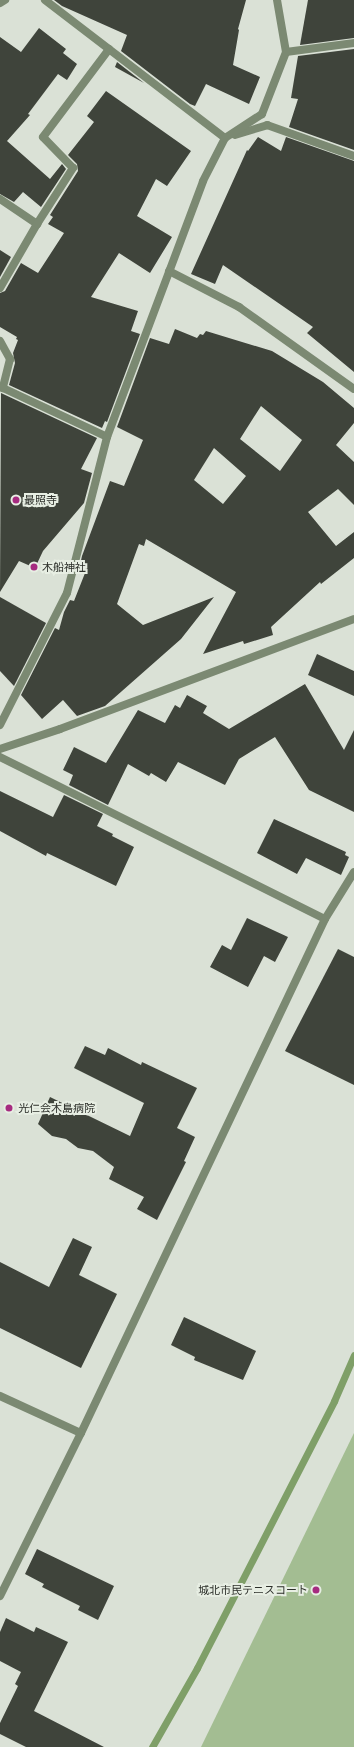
<!DOCTYPE html>
<meta charset="utf-8">
<style>
body{margin:0}
#map{position:relative;width:354px;height:1747px;overflow:hidden;background:#dae1d6;font-family:Ubuntu,"Noto Sans JP",sans-serif}
div>[style]{position:absolute}
[style*='--x']{left:calc(var(--x)*1px);top:calc(var(--y)*1px);width:calc(var(--w)*1px);rotate:calc(var(--a)*1deg)}
.green>*{inset:0;background:#a3bd92}
.stream>*{height:7px;margin:-3.5px;padding:0 3.5px;transform-origin:3.5px;border-radius:3.5px;background:#7f9f68}
.building>*{inset:0;background:#3f443b}
.minor>*{height:8px;margin:-4px;padding:0 4px;transform-origin:4px;border-radius:4px;background:#7b8972}
.dots>*{width:11px;height:11px;translate:-50% -50%;box-sizing:border-box;border:2px solid #e7eee3;border-radius:50%}
span{translate:-50% -50%;white-space:nowrap;text-align:center;line-height:1.15;-webkit-text-stroke:4px #e7eee3;paint-order:stroke}
.poi-label{font-size:11px;color:#2c2f2a}
.left{translate:0 -50%;text-align:left}
.right{translate:-100% -50%;text-align:right}
</style>
<div id="map">
<div class="green">
<i style="clip-path:polygon(354px 1433px,354px 1747px,201px 1747px)"></i>
</div>
<div class="stream">
<i style="--x:152;--y:1747;--w:91;--a:-60.3"></i>
<i style="--x:197;--y:1668;--w:300;--a:-62.8"></i>
<i style="--x:334;--y:1401;--w:50;--a:-66.5"></i>
</div>
<div class="building">
<i style="clip-path:polygon(54px 0,246px 0,238px 29px,239px 30px,233px 65px,260px 77px,249px 104px,206px 84px,195px 106px,190px 104px,121px 51px,127px 35px,62px 6px)"></i>
<i style="clip-path:polygon(308px 0,354px 0,354px 38px,300px 45px)"></i>
<i style="clip-path:polygon(39px 28px,66px 49px,63px 53px,77px 64px,67px 80px,58px 74px,28px 114px,30px 115px,7px 141px,50px 179px,62px 164px,66px 169px,41px 207px,23px 192px,14px 202px,0 194px,0 37px,21px 52px)"></i>
<i style="clip-path:polygon(354px 49px,354px 150px,289px 127px,298px 99px,291px 98px,298px 56px)"></i>
<i style="clip-path:polygon(117px 62px,144px 83px,115px 67px)"></i>
<i style="clip-path:polygon(106px 91px,191px 151px,167px 186px,156px 179px,137px 216px,172px 237px,150px 273px,119px 253px,91px 297px,138px 311px,131px 331px,140px 334px,107px 422px,105px 421px,102px 428px,9px 385px,15px 363px,13px 353px,18px 340px,16px 339px,17px 337px,0 327px,0 293px,5px 291px,21px 263px,38px 273px,64px 233px,48px 224px,53px 217px,50px 215px,78px 171px,77px 164px,68px 155px,94px 122px,87px 116px)"></i>
<i style="clip-path:polygon(258px 137px,281px 151px,286px 137px,354px 161px,354px 372px,307px 333px,313px 327px,223px 265px,215px 284px,191px 274px,247px 150px,248px 151px)"></i>
<i style="clip-path:polygon(0 250px,11px 257px,0 277px)"></i>
<i style="clip-path:polygon(evenodd,175px 329px,197px 338px,200px 334px,203px 335px,206px 331px,272px 351px,323px 382px,354px 408px,354px 423px,336px 445px,354px 462px,354px 505px,338px 489px,308px 512px,336px 546px,354px 532px,354px 558px,321px 584px,320px 582px,271px 627px,273px 635px,244px 644px,243px 641px,203px 654px,236px 592px,146px 539px,144px 546px,139px 544px,117px 604px,143px 625px,214px 597px,181px 639px,105px 706px,77px 716px,63px 700px,42px 719px,21px 695px,55px 628px,59px 630px,64px 612px,70px 600px,74px 601px,87px 568px,80px 565px,82px 556px,110px 481px,124px 486px,143px 440px,117px 427px,150px 338px,169px 344px,175px 329px,261px 406px,302px 440px,280px 471px,240px 439px,261px 406px,175px 329px,214px 448px,246px 476px,223px 504px,194px 480px,214px 448px)"></i>
<i style="clip-path:polygon(1px 393px,97px 438px,81px 469px,92px 473px,84px 503px,43px 551px,35px 568px,19px 561px,0 592px)"></i>
<i style="clip-path:polygon(0 597px,46px 623px,14px 686px,0 671px)"></i>
<i style="clip-path:polygon(317px 654px,354px 671px,354px 696px,308px 675px)"></i>
<i style="clip-path:polygon(305px 684px,344px 750px,354px 730px,354px 812px,309px 790px,275px 737px,239px 759px,225px 785px,178px 762px,166px 782px,151px 773px,149px 776px,128px 764px,108px 805px,69px 785px,73px 775px,63px 770px,74px 747px,106px 763px,138px 710px,165px 723px,175px 705px,180px 708px,187px 695px,207px 706px,203px 713px,229px 729px)"></i>
<i style="clip-path:polygon(0 791px,53px 817px,64px 795px,103px 814px,97px 826px,113px 834px,112px 836px,134px 847px,116px 886px,47px 853px,46px 856px,0 831px)"></i>
<i style="clip-path:polygon(274px 819px,346px 852px,345px 855px,349px 857px,341px 875px,306px 858px,297px 874px,257px 853px)"></i>
<i style="clip-path:polygon(247px 918px,288px 937px,275px 962px,264px 956px,248px 987px,210px 967px,222px 945px,231px 950px)"></i>
<i style="clip-path:polygon(338px 949px,354px 957px,354px 1085px,285px 1051px)"></i>
<i style="clip-path:polygon(85px 1046px,105px 1055px,108px 1048px,141px 1065px,142px 1062px,197px 1088px,177px 1128px,195px 1137px,184px 1161px,186px 1162px,157px 1220px,137px 1209px,144px 1197px,109px 1179px,114px 1167px,93px 1151px,78px 1148px,66px 1139px,52px 1136px,38px 1124px,50px 1097px,130px 1136px,144px 1103px,74px 1068px)"></i>
<i style="clip-path:polygon(73px 1238px,92px 1247px,79px 1275px,117px 1294px,81px 1368px,0 1328px,0 1262px,49px 1287px)"></i>
<i style="clip-path:polygon(184px 1317px,256px 1351px,243px 1380px,194px 1360px,195px 1357px,171px 1345px)"></i>
<i style="clip-path:polygon(37px 1549px,114px 1586px,98px 1620px,78px 1610px,80px 1606px,42px 1587px,44px 1584px,25px 1574px)"></i>
<i style="clip-path:polygon(6px 1618px,34px 1632px,36px 1627px,68px 1642px,34px 1711px,104px 1747px,26px 1747px,0 1734px,0 1723px,18px 1686px,15px 1684px,21px 1672px,0 1661px,0 1632px)"></i>
</div>
<div class="minor">
<i style="--x:45;--y:0;--w:227;--a:37.5"></i>
<i style="--x:0;--y:3;--w:6;--a:-31"></i>
<i style="--x:286;--y:52;--w:69;--a:-7.5"></i>
<i style="--x:235;--y:135;--w:34;--a:-17"></i>
<i style="--x:267;--y:125;--w:92;--a:19.6"></i>
<i style="--x:0;--y:199;--w:45;--a:34"></i>
<i style="--x:37;--y:224;--w:74;--a:120"></i>
<i style="--x:37;--y:224;--w:67;--a:-57.3"></i>
<i style="--x:73;--y:168;--w:43;--a:-134.1"></i>
<i style="--x:43;--y:137;--w:110;--a:-53.1"></i>
<i style="--x:169;--y:271;--w:79;--a:27.2"></i>
<i style="--x:239;--y:307;--w:141;--a:35.5"></i>
<i style="--x:0;--y:341;--w:21;--a:61"></i>
<i style="--x:10;--y:359;--w:30;--a:104"></i>
<i style="--x:3;--y:388;--w:115;--a:25.2"></i>
<i style="--x:0;--y:725;--w:148;--a:-63.1"></i>
<i style="--x:67;--y:593;--w:161;--a:-75.6"></i>
<i style="--x:107;--y:437;--w:273;--a:-69.4"></i>
<i style="--x:203;--y:181;--w:48;--a:-62.9"></i>
<i style="--x:225;--y:138;--w:44;--a:-33"></i>
<i style="--x:262;--y:114;--w:66;--a:-68.8"></i>
<i style="--x:286;--y:52;--w:53;--a:-99.8"></i>
<i style="--x:0;--y:749;--w:63;--a:-18.4"></i>
<i style="--x:60;--y:729;--w:314;--a:-20.5"></i>
<i style="--x:0;--y:757;--w:363;--a:26.5"></i>
<i style="--x:325;--y:919;--w:569;--a:115.39"></i>
<i style="--x:81;--y:1433;--w:182;--a:116.4"></i>
<i style="--x:325;--y:919;--w:55;--a:-58.3"></i>
<i style="--x:0;--y:1396;--w:89;--a:24.6"></i>
</div>
<div class="dots">
<i style="left:16px;top:500px;background:#a62b80"></i>
<i style="left:34px;top:567px;background:#a62b80"></i>
<i style="left:9px;top:1108px;background:#a62b80"></i>
<i style="left:316px;top:1590px;background:#a62b80"></i>
</div>
<div class="poi-label">
<span class="left" style="left:24px;top:500px">最照寺</span>
<span class="left" style="left:42px;top:567px">木船神社</span>
<span class="left" style="left:18px;top:1108px">光仁会木島病院</span>
<span class="right" style="left:308px;top:1590px">城北市民テニスコート</span>
</div>
</div>
